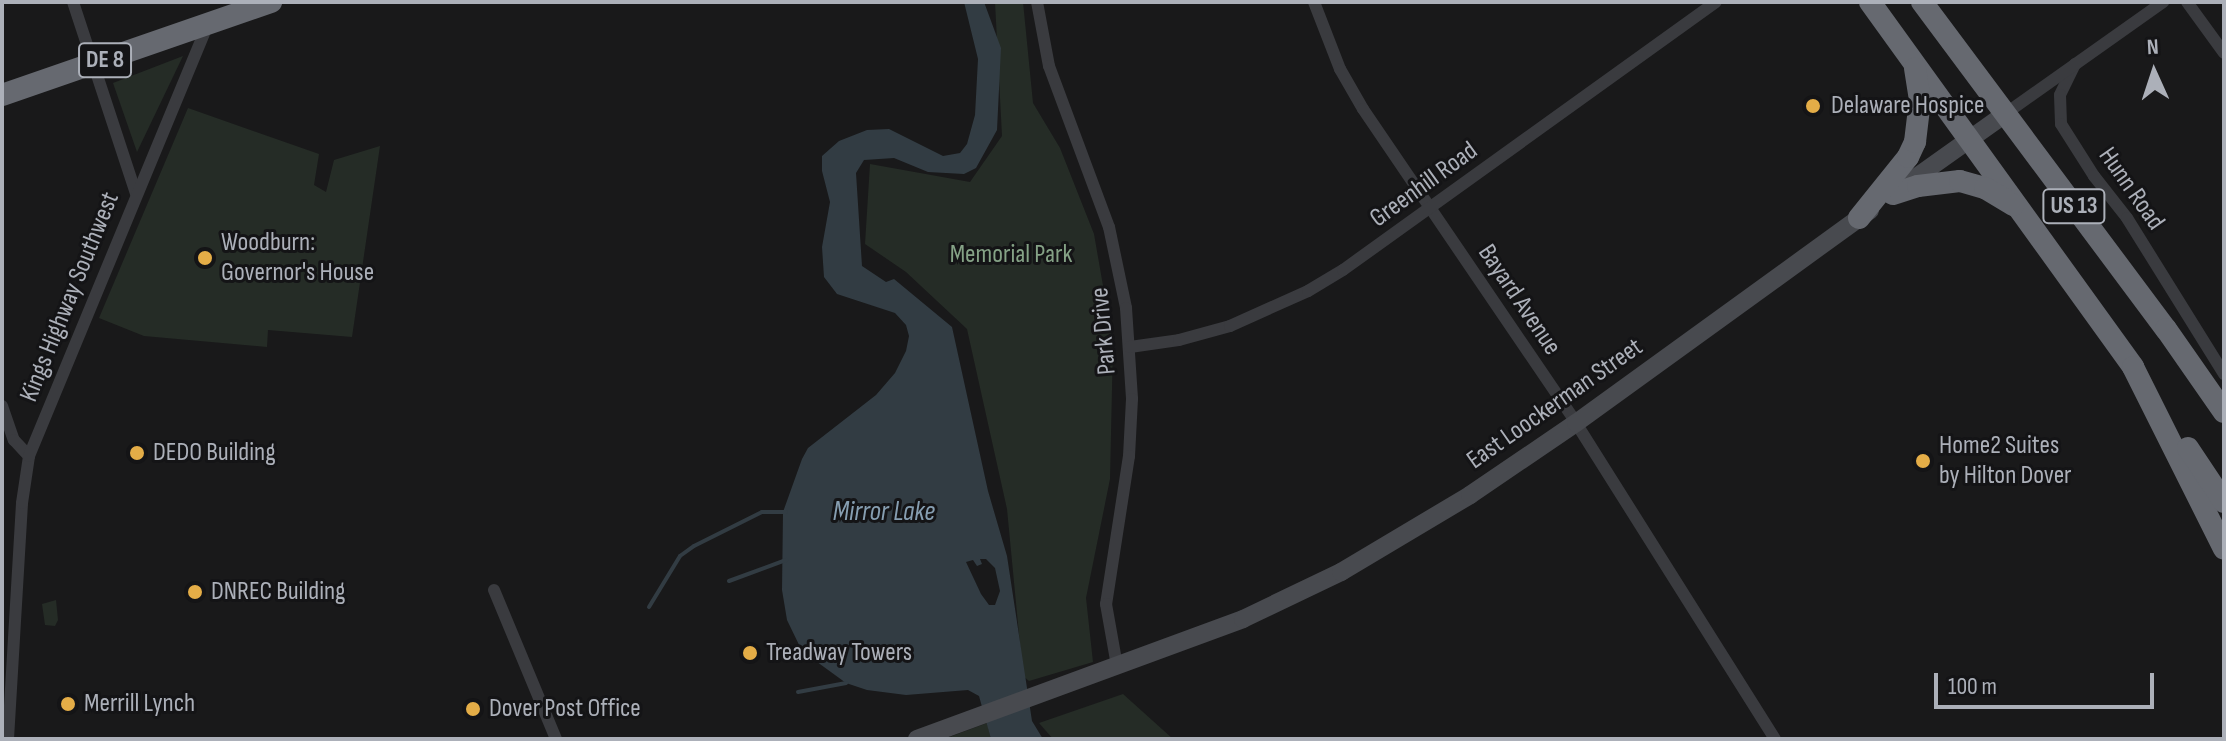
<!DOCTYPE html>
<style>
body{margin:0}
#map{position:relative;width:2226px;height:741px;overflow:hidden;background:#19191a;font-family:"Sofia Sans Condensed",sans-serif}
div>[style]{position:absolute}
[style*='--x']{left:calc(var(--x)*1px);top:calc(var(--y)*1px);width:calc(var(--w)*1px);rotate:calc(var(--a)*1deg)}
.green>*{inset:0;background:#252c26}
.water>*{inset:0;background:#323c43}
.stream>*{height:4px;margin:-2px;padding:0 2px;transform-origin:2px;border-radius:2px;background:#323c43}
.street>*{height:12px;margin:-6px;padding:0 6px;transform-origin:6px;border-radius:6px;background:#3a3b3f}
.secondary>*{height:18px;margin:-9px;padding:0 9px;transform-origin:9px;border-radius:9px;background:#484a4f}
.highway>*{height:22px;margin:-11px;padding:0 11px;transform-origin:11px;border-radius:11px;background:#666970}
.dots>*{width:22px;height:22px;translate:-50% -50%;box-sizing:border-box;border:4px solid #141416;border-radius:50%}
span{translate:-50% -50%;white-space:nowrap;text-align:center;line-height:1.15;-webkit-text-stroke:6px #141416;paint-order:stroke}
.shield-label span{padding:2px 6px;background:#141416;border:2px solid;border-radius:6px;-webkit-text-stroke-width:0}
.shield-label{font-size:24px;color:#acb0b9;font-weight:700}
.poi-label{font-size:26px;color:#acb0b9}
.left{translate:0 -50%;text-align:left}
.street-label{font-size:26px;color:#acb0b9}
.park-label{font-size:26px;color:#85a286}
.water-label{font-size:28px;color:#869eb1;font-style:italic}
.frame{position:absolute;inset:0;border:4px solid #acb0b9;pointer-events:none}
.north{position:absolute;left:2114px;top:32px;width:80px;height:80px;-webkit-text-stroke:6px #141416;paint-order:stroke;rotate:357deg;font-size:22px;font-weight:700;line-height:32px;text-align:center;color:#acb0b9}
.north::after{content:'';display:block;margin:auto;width:28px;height:36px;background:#acb0b9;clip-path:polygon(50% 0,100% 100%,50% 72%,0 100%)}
.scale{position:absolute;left:1934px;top:673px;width:220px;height:36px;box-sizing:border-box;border:4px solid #acb0b9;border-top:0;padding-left:10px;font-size:24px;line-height:28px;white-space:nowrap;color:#acb0b9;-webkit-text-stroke:6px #141416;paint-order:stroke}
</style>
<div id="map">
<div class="green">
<i style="clip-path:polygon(995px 2px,1023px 2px,1033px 103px,1060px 148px,1094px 234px,1113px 343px,1110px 479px,1086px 598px,1093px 662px,1029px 681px,1023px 676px,1007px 509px,967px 329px,906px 272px,865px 244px,870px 164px,970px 182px,1002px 136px)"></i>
<i style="clip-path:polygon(183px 56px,137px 152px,113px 83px)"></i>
<i style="clip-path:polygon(188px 108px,319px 154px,314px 185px,326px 192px,334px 160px,380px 146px,352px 337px,268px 330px,267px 347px,144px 336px,99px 318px)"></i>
<i style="clip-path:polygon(56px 600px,58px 620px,55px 626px,45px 625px,42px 604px)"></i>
<i style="clip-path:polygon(1123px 694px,1173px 739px,1053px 739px,1039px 723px)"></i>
<i style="clip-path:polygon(987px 723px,991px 739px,944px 739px)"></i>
</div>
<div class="water">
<i style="clip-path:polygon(evenodd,964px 2px,984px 2px,1001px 48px,997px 130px,976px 168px,964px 174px,928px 172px,894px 158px,864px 160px,856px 173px,862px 266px,886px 282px,894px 279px,952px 327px,988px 491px,1007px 556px,1032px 721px,1043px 739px,991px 739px,979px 696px,968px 690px,906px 695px,867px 690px,846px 683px,802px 651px,787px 620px,782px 590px,783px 512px,802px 459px,808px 448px,876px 395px,895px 373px,906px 351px,909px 336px,906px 325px,895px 313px,837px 294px,824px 277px,822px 247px,830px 202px,822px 171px,822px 156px,839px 141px,867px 130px,889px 129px,943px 156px,960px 153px,967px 144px,975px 115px,978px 59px,964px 2px,980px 559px,986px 559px,995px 568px,1000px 591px,995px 605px,989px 605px,981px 594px,966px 562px,973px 560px,977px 566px,982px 564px,980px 559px)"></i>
</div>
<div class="stream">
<i style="--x:729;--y:581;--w:61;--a:-20.2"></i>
<i style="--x:649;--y:607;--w:60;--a:-58.7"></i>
<i style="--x:680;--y:556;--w:17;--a:-36"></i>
<i style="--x:694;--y:546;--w:76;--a:-26.6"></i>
<i style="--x:762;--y:512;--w:24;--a:0"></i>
<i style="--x:798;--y:692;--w:49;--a:-10.6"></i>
</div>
<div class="street">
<i style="--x:73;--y:2;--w:202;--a:71.8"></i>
<i style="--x:1037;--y:2;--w:65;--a:79.4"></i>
<i style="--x:1049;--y:66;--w:172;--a:69.6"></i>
<i style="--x:1109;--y:227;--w:83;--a:78.1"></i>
<i style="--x:1126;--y:308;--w:91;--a:86.2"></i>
<i style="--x:1132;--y:399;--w:57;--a:93"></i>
<i style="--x:1129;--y:456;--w:150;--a:98.8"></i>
<i style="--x:1106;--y:604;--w:63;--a:79.9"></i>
<i style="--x:1314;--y:2;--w:72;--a:68.8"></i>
<i style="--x:1340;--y:69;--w:46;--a:60.1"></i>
<i style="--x:1363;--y:109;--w:379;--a:55.8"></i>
<i style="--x:1576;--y:423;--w:373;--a:57.8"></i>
<i style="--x:2187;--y:2;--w:63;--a:54"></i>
<i style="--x:2075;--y:64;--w:34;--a:116"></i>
<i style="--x:2060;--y:95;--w:29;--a:88"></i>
<i style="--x:2061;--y:124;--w:62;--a:57.6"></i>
<i style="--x:2094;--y:176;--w:53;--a:51.8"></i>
<i style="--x:2127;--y:218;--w:184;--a:58.1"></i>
<i style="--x:2005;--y:114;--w:194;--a:-35.3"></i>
<i style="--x:1130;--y:347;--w:49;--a:-8.1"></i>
<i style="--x:1179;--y:340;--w:53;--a:-15.4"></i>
<i style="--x:1230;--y:326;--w:85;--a:-24.2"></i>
<i style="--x:1308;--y:291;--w:41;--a:-31"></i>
<i style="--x:1343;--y:270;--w:459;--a:-35.7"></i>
<i style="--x:2;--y:406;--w:36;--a:71"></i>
<i style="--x:14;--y:440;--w:22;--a:47"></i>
<i style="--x:494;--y:590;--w:161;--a:67.4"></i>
<i style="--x:8;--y:739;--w:236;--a:-86.6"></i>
<i style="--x:22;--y:503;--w:48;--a:-81.5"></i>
<i style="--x:29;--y:456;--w:468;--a:-67.5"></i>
</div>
<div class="secondary">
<i style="--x:1901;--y:188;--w:128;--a:-35.4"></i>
<i style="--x:917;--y:739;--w:347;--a:-20.2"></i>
<i style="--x:1243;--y:619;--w:109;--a:-25.6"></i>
<i style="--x:1341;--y:572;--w:150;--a:-30.8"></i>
<i style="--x:1470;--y:495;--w:128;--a:-34.2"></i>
<i style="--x:1576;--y:423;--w:363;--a:-35.9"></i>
</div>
<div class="highway">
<i style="--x:1870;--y:2;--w:450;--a:54.2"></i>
<i style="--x:2133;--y:367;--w:203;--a:63.4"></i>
<i style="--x:1922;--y:2;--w:408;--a:53.3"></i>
<i style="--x:2166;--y:329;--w:101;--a:55.1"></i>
<i style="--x:2;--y:95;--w:285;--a:-19.1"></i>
<i style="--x:1893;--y:194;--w:26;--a:-18"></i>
<i style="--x:1918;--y:186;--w:42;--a:-6.8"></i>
<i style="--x:1960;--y:181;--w:26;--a:16"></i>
<i style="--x:1985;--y:188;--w:33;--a:31"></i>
<i style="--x:1859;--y:218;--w:78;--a:-51.2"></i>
<i style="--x:1908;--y:157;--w:17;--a:-65"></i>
<i style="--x:1915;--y:142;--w:42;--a:-83.2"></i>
<i style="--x:1920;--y:100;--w:32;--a:-99"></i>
<i style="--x:2188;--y:448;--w:65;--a:56.3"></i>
</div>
<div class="dots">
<i style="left:1813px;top:106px;background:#e4ad47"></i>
<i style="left:205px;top:258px;background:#e4ad47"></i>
<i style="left:137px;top:453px;background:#e4ad47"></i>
<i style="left:1923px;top:461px;background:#e4ad47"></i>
<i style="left:195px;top:592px;background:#e4ad47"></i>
<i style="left:750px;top:653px;background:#e4ad47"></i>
<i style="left:68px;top:704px;background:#e4ad47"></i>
<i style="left:473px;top:709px;background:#e4ad47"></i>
</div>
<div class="shield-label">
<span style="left:105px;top:60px">DE 8</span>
<span style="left:2074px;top:206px">US 13</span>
</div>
<div class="poi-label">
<span class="left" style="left:1831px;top:106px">Delaware Hospice</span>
<span class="left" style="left:221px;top:258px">Woodburn:<br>Governor's House</span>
<span class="left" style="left:1939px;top:461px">Home2 Suites<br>by Hilton Dover</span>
<span class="left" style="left:153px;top:453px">DEDO Building</span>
<span class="left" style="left:211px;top:592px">DNREC Building</span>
<span class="left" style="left:766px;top:653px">Treadway Towers</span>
<span class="left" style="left:84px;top:704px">Merrill Lynch</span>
<span class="left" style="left:489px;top:709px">Dover Post Office</span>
</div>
<div class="street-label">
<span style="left:1424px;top:185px;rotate:-36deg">Greenhill Road</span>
<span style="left:2131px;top:189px;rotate:55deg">Hunn Road</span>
<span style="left:70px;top:297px;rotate:-68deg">Kings Highway Southwest</span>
<span style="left:1519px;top:300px;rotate:56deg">Bayard Avenue</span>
<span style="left:1104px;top:331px;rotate:-95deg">Park Drive</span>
<span style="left:1555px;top:404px;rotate:-35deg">East Loockerman Street</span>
</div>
<div class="park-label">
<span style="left:1011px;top:255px">Memorial Park</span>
</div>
<div class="water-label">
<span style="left:884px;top:512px">Mirror Lake</span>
</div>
<div class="frame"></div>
<div class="north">N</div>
<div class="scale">100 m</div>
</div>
